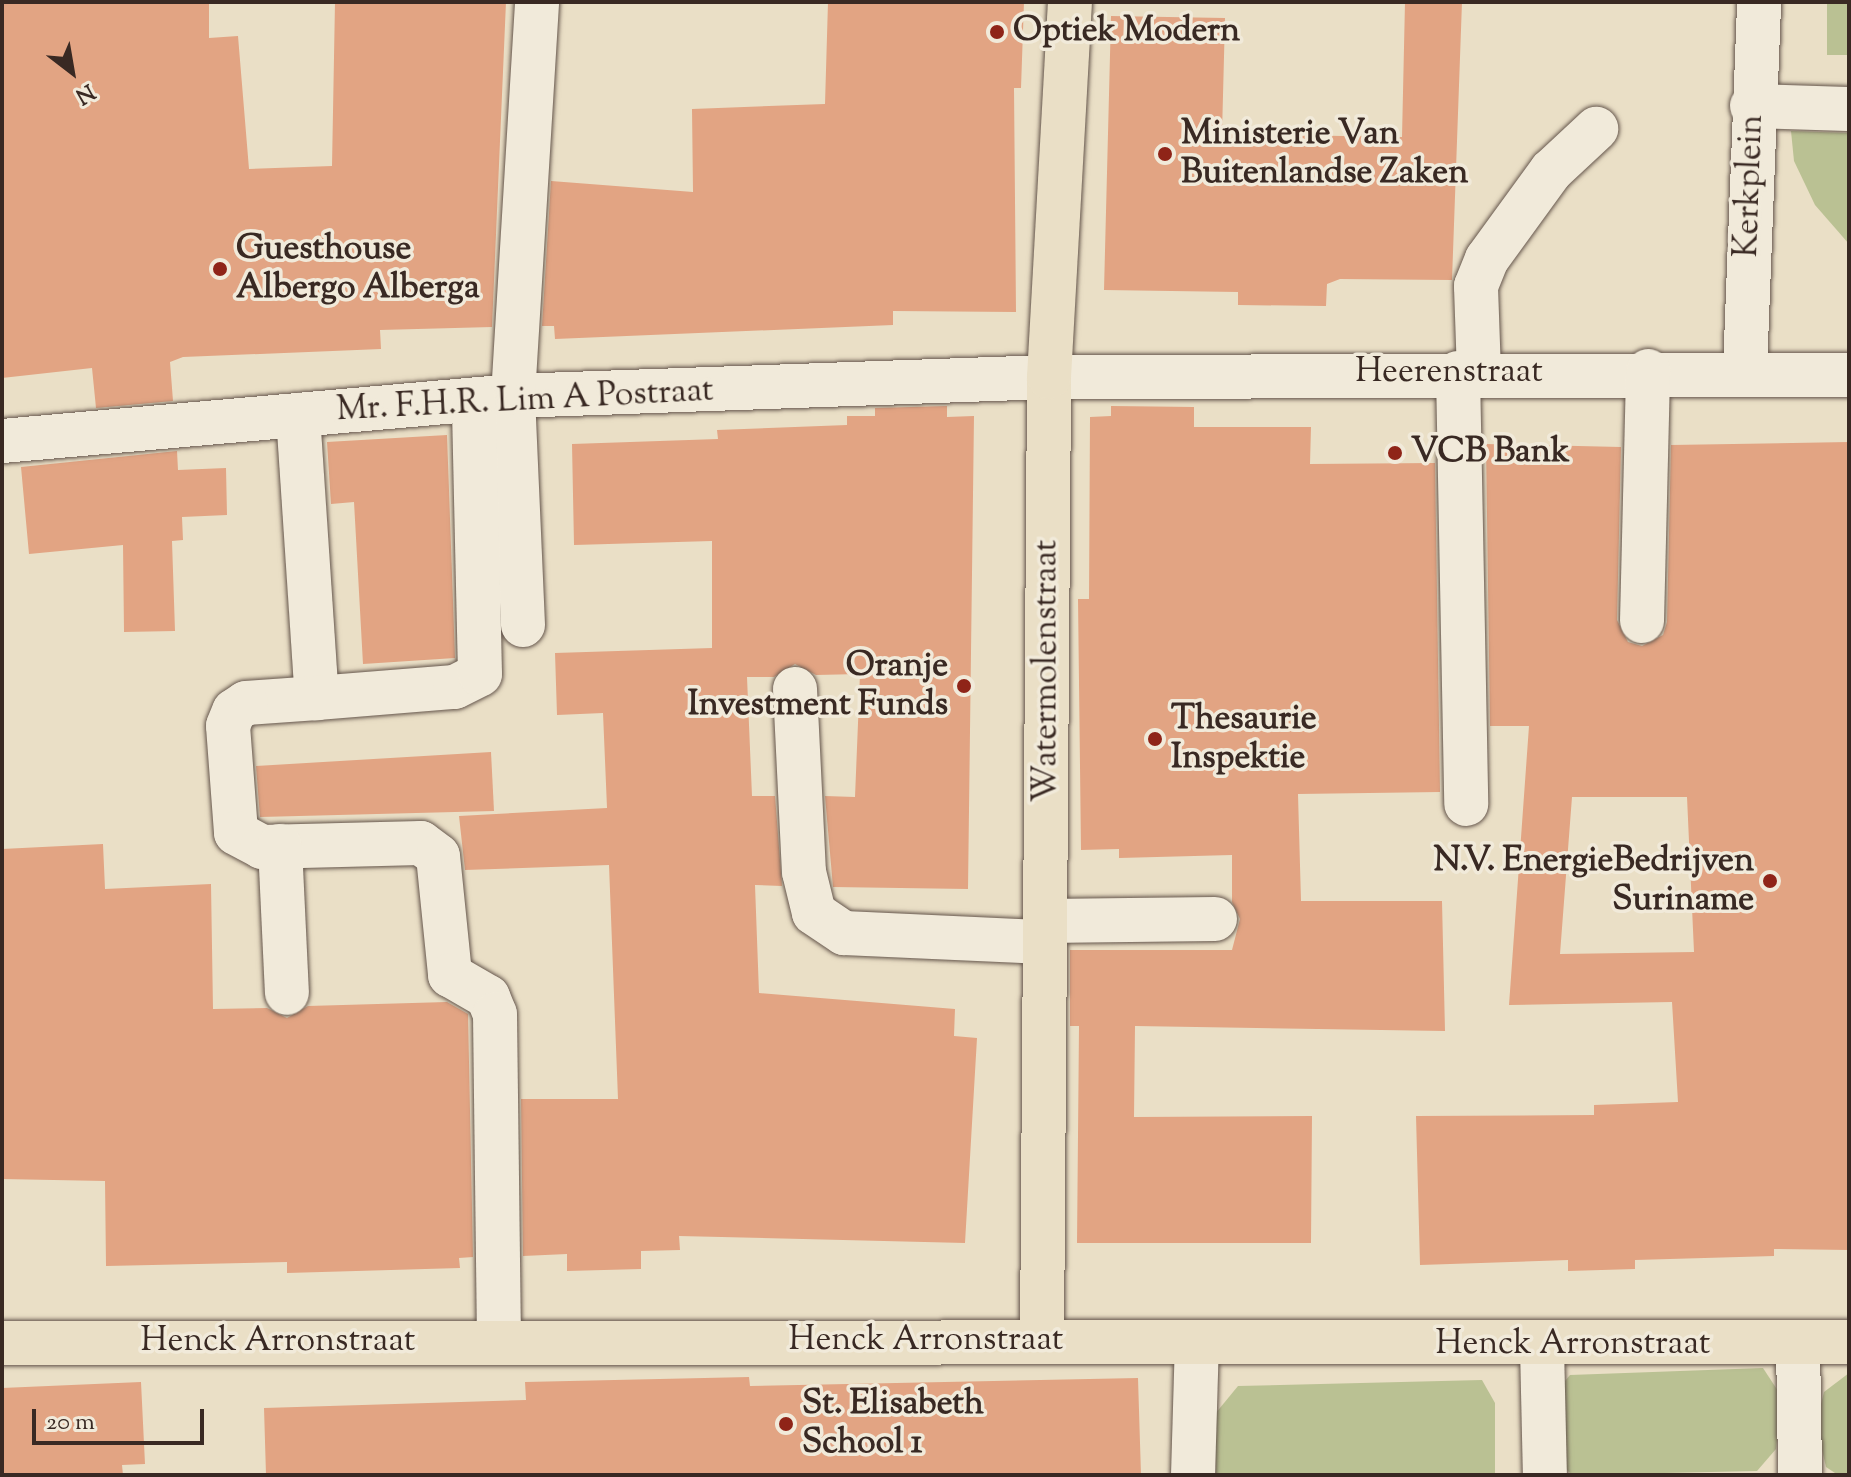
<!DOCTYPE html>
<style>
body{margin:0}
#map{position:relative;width:1851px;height:1477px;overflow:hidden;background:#eadfc6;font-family:"Sorts Mill Goudy",serif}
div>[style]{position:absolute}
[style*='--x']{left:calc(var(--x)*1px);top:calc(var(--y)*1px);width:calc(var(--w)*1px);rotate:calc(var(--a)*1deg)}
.green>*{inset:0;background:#bac193;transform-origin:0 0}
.building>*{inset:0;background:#e2a483}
.roads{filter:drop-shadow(0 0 2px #65564c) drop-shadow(0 0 2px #65564c)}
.minor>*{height:44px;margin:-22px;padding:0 22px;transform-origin:22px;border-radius:22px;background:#f1eada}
.major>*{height:44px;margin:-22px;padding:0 22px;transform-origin:22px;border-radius:22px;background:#eadfc6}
.dots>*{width:22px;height:22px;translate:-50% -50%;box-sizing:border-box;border:4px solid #f1eada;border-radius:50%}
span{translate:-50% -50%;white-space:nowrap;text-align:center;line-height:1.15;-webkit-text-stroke:7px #f1eada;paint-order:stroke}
.poi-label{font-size:34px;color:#392923;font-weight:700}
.left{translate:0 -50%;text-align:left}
.right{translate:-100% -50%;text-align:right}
.street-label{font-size:34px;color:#392923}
.frame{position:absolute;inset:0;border:4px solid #392923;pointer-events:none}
.north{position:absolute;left:32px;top:32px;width:80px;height:80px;-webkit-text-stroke:6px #f1eada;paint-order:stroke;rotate:149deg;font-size:22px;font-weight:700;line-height:32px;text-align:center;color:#392923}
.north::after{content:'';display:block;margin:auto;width:28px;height:36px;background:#392923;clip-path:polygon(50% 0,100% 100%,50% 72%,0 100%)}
.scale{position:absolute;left:32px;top:1409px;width:172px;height:36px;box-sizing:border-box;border:4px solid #392923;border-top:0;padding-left:10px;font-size:24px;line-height:28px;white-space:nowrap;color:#392923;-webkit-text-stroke:6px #f1eada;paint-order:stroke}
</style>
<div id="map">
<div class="green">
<i style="left:1827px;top:2px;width:22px;height:53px"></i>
<i style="clip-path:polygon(1791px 131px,1849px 133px,1849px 244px,1815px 205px,1794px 161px)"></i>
<i style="clip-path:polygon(1763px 1368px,1780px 1394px,1779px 1423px,1776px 1449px,1757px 1471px,1572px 1475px,1554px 1457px,1555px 1393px,1570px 1375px)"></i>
<i style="clip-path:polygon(1849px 1373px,1849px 1475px,1838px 1475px,1826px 1467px,1816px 1424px,1824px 1392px)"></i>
<i style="clip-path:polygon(1482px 1380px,1495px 1403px,1495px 1475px,1216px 1475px,1215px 1414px,1238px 1386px)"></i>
</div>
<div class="building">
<i style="clip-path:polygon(2px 2px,209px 2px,209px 38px,238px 36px,249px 169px,332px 166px,335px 2px,506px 2px,492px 327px,380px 330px,381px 349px,183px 357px,170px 362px,173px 401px,96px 408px,92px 368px,2px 378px)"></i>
<i style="clip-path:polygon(828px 2px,1024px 2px,1021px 88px,1014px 88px,1016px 312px,893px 311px,893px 325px,555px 339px,554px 326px,542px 326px,551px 181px,693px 192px,692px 109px,825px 104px)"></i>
<i style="clip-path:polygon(1405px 2px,1462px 2px,1452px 280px,1340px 279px,1327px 284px,1326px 306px,1238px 305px,1238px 292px,1104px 290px,1111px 16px,1225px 18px,1222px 134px,1402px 137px)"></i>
<i style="clip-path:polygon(947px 406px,947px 417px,974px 416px,968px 889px,833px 887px,825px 796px,855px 797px,860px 674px,816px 675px,795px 664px,774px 677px,747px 677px,752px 796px,775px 796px,782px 886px,755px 885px,759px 993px,955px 1009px,954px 1036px,977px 1038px,965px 1243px,679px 1236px,680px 1250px,641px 1251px,641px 1269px,567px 1271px,567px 1254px,523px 1256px,521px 1099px,618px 1099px,609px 865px,465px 870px,459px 816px,607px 808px,603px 713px,557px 715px,555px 653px,712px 648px,712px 541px,574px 545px,572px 444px,718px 439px,717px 430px,847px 425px,847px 416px,875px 416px,875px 408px)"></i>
<i style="clip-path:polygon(1111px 406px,1194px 407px,1194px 427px,1311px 427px,1310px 464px,1435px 463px,1440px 792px,1298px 794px,1301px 901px,1442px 901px,1445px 1031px,1135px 1026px,1134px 1117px,1312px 1116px,1311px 1243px,1077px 1243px,1079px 1026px,1070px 1026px,1070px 950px,1232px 950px,1240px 919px,1232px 902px,1232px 855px,1119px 858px,1119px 849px,1081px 850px,1078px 599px,1089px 599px,1090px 417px,1111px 416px)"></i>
<i style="clip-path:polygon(447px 435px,455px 658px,363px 664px,354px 502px,331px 504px,327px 442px)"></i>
<i style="clip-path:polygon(evenodd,1849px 442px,1849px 1250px,1774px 1249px,1774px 1256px,1635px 1260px,1635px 1269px,1568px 1271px,1568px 1260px,1420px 1265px,1416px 1116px,1594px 1115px,1594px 1105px,1678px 1102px,1672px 1002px,1509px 1005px,1529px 726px,1490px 726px,1486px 444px,1621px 447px,1617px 620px,1628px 642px,1642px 646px,1663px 635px,1667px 622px,1671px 445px,1849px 442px,1572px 797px,1687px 797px,1694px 952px,1560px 954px,1572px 797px)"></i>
<i style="clip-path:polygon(177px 451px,178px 470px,226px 468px,227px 515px,182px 517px,183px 540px,172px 541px,175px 631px,124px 632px,123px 545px,29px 554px,21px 467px)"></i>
<i style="clip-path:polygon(491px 752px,494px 811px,260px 817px,256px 766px)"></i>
<i style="clip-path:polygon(103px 844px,105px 889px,211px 884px,213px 1009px,267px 1008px,287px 1018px,308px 1006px,447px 1002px,468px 1014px,473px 1257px,459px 1258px,460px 1268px,287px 1273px,287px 1262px,106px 1266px,105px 1181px,2px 1179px,2px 849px)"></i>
<i style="clip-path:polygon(749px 1377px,750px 1386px,1138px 1378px,1141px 1475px,266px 1475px,264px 1408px,526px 1400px,525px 1382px)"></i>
<i style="clip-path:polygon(141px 1382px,145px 1464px,122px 1465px,123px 1475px,2px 1475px,2px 1388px)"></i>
</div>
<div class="roads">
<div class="minor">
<i style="--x:1752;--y:106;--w:97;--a:1.8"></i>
<i style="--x:1745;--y:370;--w:368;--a:-87.8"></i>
<i style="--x:1458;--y:373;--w:431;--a:88.9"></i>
<i style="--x:1479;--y:373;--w:87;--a:-92"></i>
<i style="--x:1476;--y:286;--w:29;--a:-68"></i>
<i style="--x:1487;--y:259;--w:109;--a:-54"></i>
<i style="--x:1551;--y:171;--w:62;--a:-43"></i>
<i style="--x:298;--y:415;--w:284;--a:86.2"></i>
<i style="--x:317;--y:698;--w:71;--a:176"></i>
<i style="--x:246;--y:703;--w:14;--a:146"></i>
<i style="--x:234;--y:711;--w:16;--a:112"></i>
<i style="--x:228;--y:726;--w:107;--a:85.7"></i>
<i style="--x:236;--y:833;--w:30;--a:28"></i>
<i style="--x:262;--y:847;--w:159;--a:-1.4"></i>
<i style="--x:421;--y:843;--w:21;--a:37"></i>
<i style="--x:438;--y:856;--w:120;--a:84.2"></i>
<i style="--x:450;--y:975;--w:44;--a:30.1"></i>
<i style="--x:488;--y:997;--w:18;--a:68"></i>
<i style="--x:495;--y:1014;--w:328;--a:89.3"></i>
<i style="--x:2;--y:441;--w:513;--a:-5.03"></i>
<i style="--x:513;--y:396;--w:536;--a:-2.03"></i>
<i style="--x:1049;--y:377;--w:800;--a:-0.14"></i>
<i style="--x:1642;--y:621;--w:250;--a:-88.6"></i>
<i style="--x:523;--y:625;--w:229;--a:-92.5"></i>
<i style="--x:513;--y:396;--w:395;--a:-86.5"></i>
<i style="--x:795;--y:689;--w:183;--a:87.2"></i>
<i style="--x:804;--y:872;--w:42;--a:76.3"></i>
<i style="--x:814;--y:913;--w:36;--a:34"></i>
<i style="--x:844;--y:933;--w:201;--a:2.6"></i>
<i style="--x:317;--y:698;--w:138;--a:-4.6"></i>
<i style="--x:455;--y:687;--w:28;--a:-27"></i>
<i style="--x:480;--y:674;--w:274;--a:-91.3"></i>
<i style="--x:280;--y:846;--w:147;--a:87.3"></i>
<i style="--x:1045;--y:921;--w:170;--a:-0.7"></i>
<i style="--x:1798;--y:1343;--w:132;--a:89.1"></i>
<i style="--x:1542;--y:1347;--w:128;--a:88.7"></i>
<i style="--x:1193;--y:1475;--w:133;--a:-88.3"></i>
</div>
<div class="major">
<i style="--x:1042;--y:1340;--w:963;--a:-89.58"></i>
<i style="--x:1049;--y:377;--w:376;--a:-86.8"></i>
<i style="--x:2;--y:1343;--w:1847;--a:-0.03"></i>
</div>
</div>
<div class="dots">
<i style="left:997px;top:32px;background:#8f2418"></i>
<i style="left:1165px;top:154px;background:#8f2418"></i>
<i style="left:220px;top:269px;background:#8f2418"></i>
<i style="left:1395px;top:453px;background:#8f2418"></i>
<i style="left:964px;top:686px;background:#8f2418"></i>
<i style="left:1155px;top:739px;background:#8f2418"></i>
<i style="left:1770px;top:881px;background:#8f2418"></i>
<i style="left:786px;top:1424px;background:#8f2418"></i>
</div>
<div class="poi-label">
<span class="left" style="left:1013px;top:32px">Optiek Modern</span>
<span class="left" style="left:1181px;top:154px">Ministerie Van<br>Buitenlandse Zaken</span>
<span class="left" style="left:236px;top:269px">Guesthouse<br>Albergo Alberga</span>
<span class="left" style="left:1411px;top:453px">VCB Bank</span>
<span class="right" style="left:948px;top:686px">Oranje<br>Investment Funds</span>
<span class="left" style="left:1171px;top:739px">Thesaurie<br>Inspektie</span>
<span class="right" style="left:1754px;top:881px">N.V. EnergieBedrijven<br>Suriname</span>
<span class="left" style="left:802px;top:1424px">St. Elisabeth<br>School 1</span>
</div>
<div class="street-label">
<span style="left:1750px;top:186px;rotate:-88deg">Kerkplein</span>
<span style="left:1449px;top:373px">Heerenstraat</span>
<span style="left:525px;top:401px;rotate:-3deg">Mr. F.H.R. Lim A Postraat</span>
<span style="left:1047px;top:671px;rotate:-90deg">Watermolenstraat</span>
<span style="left:926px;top:1341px">Henck Arronstraat</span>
<span style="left:278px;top:1342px">Henck Arronstraat</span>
<span style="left:1573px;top:1345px">Henck Arronstraat</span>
</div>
<div class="frame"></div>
<div class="north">N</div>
<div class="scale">20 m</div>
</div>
